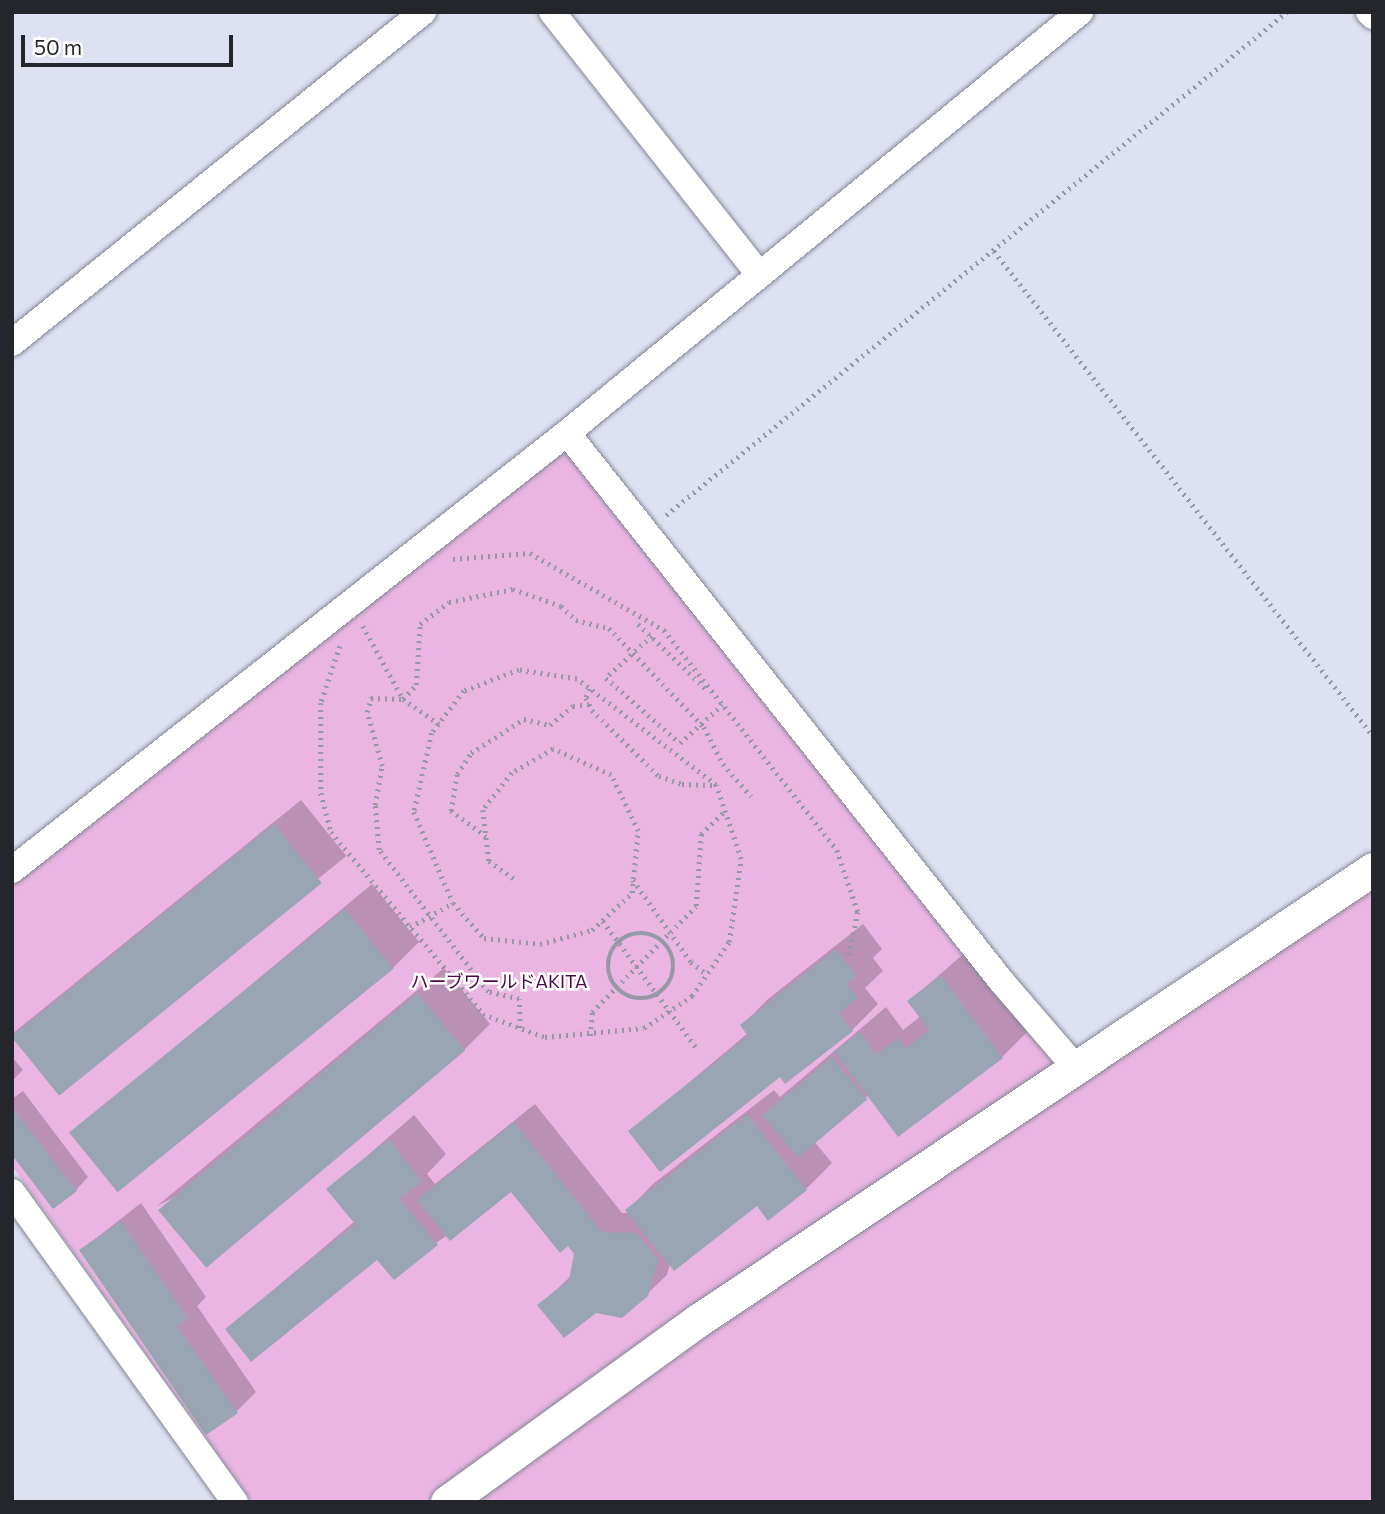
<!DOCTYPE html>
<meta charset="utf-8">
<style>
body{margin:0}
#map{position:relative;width:1385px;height:1514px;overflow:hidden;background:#dee1f2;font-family:Commissioner,"Noto Sans JP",sans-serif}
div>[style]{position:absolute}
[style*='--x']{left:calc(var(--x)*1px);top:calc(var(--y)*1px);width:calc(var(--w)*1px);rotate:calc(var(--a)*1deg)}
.green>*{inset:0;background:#eab5e3}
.shadow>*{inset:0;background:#0003;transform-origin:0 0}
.building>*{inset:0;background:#99a5b2;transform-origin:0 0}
.path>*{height:4.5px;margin-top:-2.25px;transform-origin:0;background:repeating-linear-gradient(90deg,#9698a5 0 2px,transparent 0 7px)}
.path>.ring{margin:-2.25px;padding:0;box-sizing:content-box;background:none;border:4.5px solid #9698a5;border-radius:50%}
.roads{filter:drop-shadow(0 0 2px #828594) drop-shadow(0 0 2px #828594)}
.minor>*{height:26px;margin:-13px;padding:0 13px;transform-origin:13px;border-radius:13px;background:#fff}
.tertiary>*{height:33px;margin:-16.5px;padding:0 16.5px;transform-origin:16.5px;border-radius:16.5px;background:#fff}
span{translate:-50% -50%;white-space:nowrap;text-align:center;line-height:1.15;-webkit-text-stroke:5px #fff;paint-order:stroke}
.park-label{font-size:18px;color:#490946}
.frame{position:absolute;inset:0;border:14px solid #24262c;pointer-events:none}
.scale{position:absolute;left:21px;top:35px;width:212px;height:32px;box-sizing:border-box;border:4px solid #24262c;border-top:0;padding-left:9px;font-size:21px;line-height:24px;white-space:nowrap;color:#24262c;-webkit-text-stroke:5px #fff;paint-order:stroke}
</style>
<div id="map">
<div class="green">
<i style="clip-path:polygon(567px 446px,1055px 1063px,709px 1297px,426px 1502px,252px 1502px,12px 1166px,12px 881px)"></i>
<i style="clip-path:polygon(1373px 884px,1373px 1502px,473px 1502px,714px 1326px)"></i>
</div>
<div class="shadow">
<i style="left:301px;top:800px;width:72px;height:373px;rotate:51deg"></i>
<i style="clip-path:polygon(372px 884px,419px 942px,393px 968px,72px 1134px)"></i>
<i style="clip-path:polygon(863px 924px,882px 949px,873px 958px,883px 971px,865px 988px,878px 1004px,852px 1030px,780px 1074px,630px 1132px,748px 1033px,742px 1025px,768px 999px)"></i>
<i style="clip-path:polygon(967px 951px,1028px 1031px,1002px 1057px,869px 1095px,813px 1140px,832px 1163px,806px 1189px,757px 1203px,670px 1264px,667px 1275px,646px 1295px,540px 1305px,571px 1276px,576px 1253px,512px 1190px,436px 1243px,378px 1257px,227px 1329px,355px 1221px,329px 1189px,414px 1115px,446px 1154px,427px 1174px,435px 1184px,535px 1104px,622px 1213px,630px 1213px,628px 1210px,653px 1184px,774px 1090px,780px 1097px,886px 1007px,903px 1030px,921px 1016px,909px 1001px)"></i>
<i style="clip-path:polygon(444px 968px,490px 1024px,464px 1050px,157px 1206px)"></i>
<i style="clip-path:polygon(12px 1057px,23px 1070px,12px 1081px)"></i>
<i style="clip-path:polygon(23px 1091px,88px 1177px,76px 1190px,12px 1152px,12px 1099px)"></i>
<i style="clip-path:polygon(141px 1203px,206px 1297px,197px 1306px,256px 1392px,236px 1412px,81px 1250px)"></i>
</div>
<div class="building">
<i style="left:274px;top:824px;width:76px;height:338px;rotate:51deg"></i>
<i style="left:345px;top:909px;width:77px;height:355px;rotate:51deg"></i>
<i style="clip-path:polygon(836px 949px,857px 976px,847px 984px,858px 998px,839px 1013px,853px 1031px,785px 1084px,780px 1077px,660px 1172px,628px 1131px,748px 1036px,740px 1025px)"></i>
<i style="clip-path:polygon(941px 975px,1003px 1058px,898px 1137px,834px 1051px,860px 1032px,876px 1054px,898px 1038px,906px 1048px,929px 1030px,907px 1001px)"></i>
<i style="left:417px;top:993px;width:75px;height:338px;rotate:50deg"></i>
<i style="left:832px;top:1057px;width:55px;height:91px;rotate:50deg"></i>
<i style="clip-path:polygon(12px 1107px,77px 1191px,53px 1209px,12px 1155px)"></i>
<i style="clip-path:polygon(747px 1114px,807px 1190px,768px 1221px,757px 1206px,674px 1271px,625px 1210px)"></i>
<i style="clip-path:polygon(514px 1122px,602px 1232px,637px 1233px,658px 1260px,648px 1296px,622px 1318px,596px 1313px,564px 1338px,537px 1305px,569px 1280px,574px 1254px,568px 1246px,560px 1253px,511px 1192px,450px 1241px,417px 1200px)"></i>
<i style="clip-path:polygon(388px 1139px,422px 1181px,400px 1199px,438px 1245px,394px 1280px,377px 1260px,251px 1362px,225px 1329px,355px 1224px,326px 1189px)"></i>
<i style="clip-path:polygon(121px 1221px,188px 1318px,177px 1326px,238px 1413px,206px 1435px,79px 1250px)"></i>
</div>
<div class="path">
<i style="--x:994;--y:251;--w:616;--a:51.99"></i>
<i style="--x:666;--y:515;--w:799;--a:-39.01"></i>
<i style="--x:453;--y:559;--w:77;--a:-4.5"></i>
<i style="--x:530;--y:553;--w:155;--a:29.9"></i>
<i style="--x:664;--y:630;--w:280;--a:51.8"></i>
<i style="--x:837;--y:850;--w:65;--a:71.3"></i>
<i style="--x:858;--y:912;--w:45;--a:101.6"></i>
<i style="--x:638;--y:624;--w:97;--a:43.7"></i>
<i style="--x:363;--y:626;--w:83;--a:61.3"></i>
<i style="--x:403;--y:699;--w:44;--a:34.8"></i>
<i style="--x:652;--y:636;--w:62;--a:137.6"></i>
<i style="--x:606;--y:678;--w:98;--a:41.3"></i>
<i style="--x:680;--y:743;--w:57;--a:-42.1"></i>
<i style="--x:340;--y:646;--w:60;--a:108.4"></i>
<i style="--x:321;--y:703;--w:90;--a:90"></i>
<i style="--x:321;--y:793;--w:40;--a:75.6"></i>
<i style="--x:331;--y:832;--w:237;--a:50.1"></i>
<i style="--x:483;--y:1014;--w:66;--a:20.4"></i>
<i style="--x:545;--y:1037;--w:99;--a:-5.2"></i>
<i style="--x:644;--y:1028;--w:58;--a:-33.7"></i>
<i style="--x:692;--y:996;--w:65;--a:-55.6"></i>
<i style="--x:729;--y:942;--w:84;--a:-81.8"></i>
<i style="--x:741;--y:859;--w:78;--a:-108.7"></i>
<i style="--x:716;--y:785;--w:175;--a:-142.7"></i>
<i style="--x:577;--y:679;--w:59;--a:-171.2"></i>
<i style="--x:519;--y:670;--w:59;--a:159.1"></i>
<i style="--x:464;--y:691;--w:53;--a:127.3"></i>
<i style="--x:432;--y:733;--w:81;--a:102.8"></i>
<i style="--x:414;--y:812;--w:99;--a:66.8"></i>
<i style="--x:453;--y:903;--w:47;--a:48.5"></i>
<i style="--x:484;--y:938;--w:56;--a:6.1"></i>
<i style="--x:540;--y:944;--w:54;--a:-15.1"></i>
<i style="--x:592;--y:930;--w:54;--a:-42.8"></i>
<i style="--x:632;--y:893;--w:62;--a:-84.5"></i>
<i style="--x:638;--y:831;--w:62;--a:-115.7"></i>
<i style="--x:611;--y:775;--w:64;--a:-155.9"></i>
<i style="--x:553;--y:749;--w:48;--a:149.7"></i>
<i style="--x:512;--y:773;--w:47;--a:128.1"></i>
<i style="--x:483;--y:810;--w:51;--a:83.3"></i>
<i style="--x:489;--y:861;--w:33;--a:35"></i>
<i style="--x:590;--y:689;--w:10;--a:114"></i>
<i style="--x:586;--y:698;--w:13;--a:63"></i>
<i style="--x:592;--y:710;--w:94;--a:44.6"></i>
<i style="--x:659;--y:776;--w:24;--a:19"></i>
<i style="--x:682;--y:784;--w:33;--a:2"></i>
<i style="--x:486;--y:837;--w:44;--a:-143.4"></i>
<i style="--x:451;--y:811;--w:37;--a:-81"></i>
<i style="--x:457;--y:774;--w:25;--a:-56"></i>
<i style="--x:471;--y:753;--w:63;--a:-32.7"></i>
<i style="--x:524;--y:719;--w:27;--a:13"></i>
<i style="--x:550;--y:725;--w:30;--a:-40"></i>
<i style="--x:573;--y:706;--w:16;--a:-7"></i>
<i style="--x:633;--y:880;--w:100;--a:54.7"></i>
<i style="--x:691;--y:962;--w:20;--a:37"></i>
<i style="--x:603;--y:921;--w:160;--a:53.6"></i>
<i style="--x:410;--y:927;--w:49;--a:-29.2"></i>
<i class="ring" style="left:608px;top:933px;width:61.5px;height:61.5px"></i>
<i style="--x:520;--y:1028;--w:29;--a:-92"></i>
<i style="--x:519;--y:999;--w:32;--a:-167"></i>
<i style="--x:488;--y:992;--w:179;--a:-127.5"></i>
<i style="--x:379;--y:850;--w:45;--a:-95.1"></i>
<i style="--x:375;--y:805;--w:40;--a:-80"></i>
<i style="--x:382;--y:766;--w:56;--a:-105.5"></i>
<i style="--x:367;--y:712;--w:15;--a:-74"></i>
<i style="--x:371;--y:698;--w:32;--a:2"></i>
<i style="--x:403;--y:699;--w:19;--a:-47"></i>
<i style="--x:416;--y:685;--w:61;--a:-86.2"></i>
<i style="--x:420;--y:624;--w:36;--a:-37"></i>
<i style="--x:449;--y:602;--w:65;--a:-11.5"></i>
<i style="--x:513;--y:589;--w:51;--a:19.5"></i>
<i style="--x:561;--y:606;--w:21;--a:43"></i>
<i style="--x:576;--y:620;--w:34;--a:14"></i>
<i style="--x:609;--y:628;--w:137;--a:46.2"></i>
<i style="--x:704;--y:727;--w:42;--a:62.8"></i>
<i style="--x:723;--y:764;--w:43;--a:48.8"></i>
<i style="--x:590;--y:1036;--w:24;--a:-85"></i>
<i style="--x:592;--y:1012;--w:148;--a:-45.5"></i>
<i style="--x:696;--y:906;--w:72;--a:-86"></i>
<i style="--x:701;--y:834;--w:33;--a:-44"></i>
</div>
<div class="roads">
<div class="minor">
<i style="--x:552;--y:12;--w:335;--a:51.7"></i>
<i style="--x:1369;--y:12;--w:6;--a:45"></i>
<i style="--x:12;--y:343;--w:528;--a:-38.85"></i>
<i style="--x:567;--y:433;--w:700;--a:51.61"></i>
<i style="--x:1002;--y:982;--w:112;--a:49.3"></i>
<i style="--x:12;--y:870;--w:706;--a:-38.22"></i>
<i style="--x:567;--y:433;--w:664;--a:-39.37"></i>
<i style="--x:12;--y:1192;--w:382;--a:54.3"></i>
</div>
<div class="tertiary">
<i style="--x:447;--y:1502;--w:309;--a:-35.9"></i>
<i style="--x:697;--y:1321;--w:813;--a:-33.77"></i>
</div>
</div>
<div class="park-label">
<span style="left:499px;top:981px">ハーブワールドAKITA</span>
</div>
<div class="frame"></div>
<div class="scale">50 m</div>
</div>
